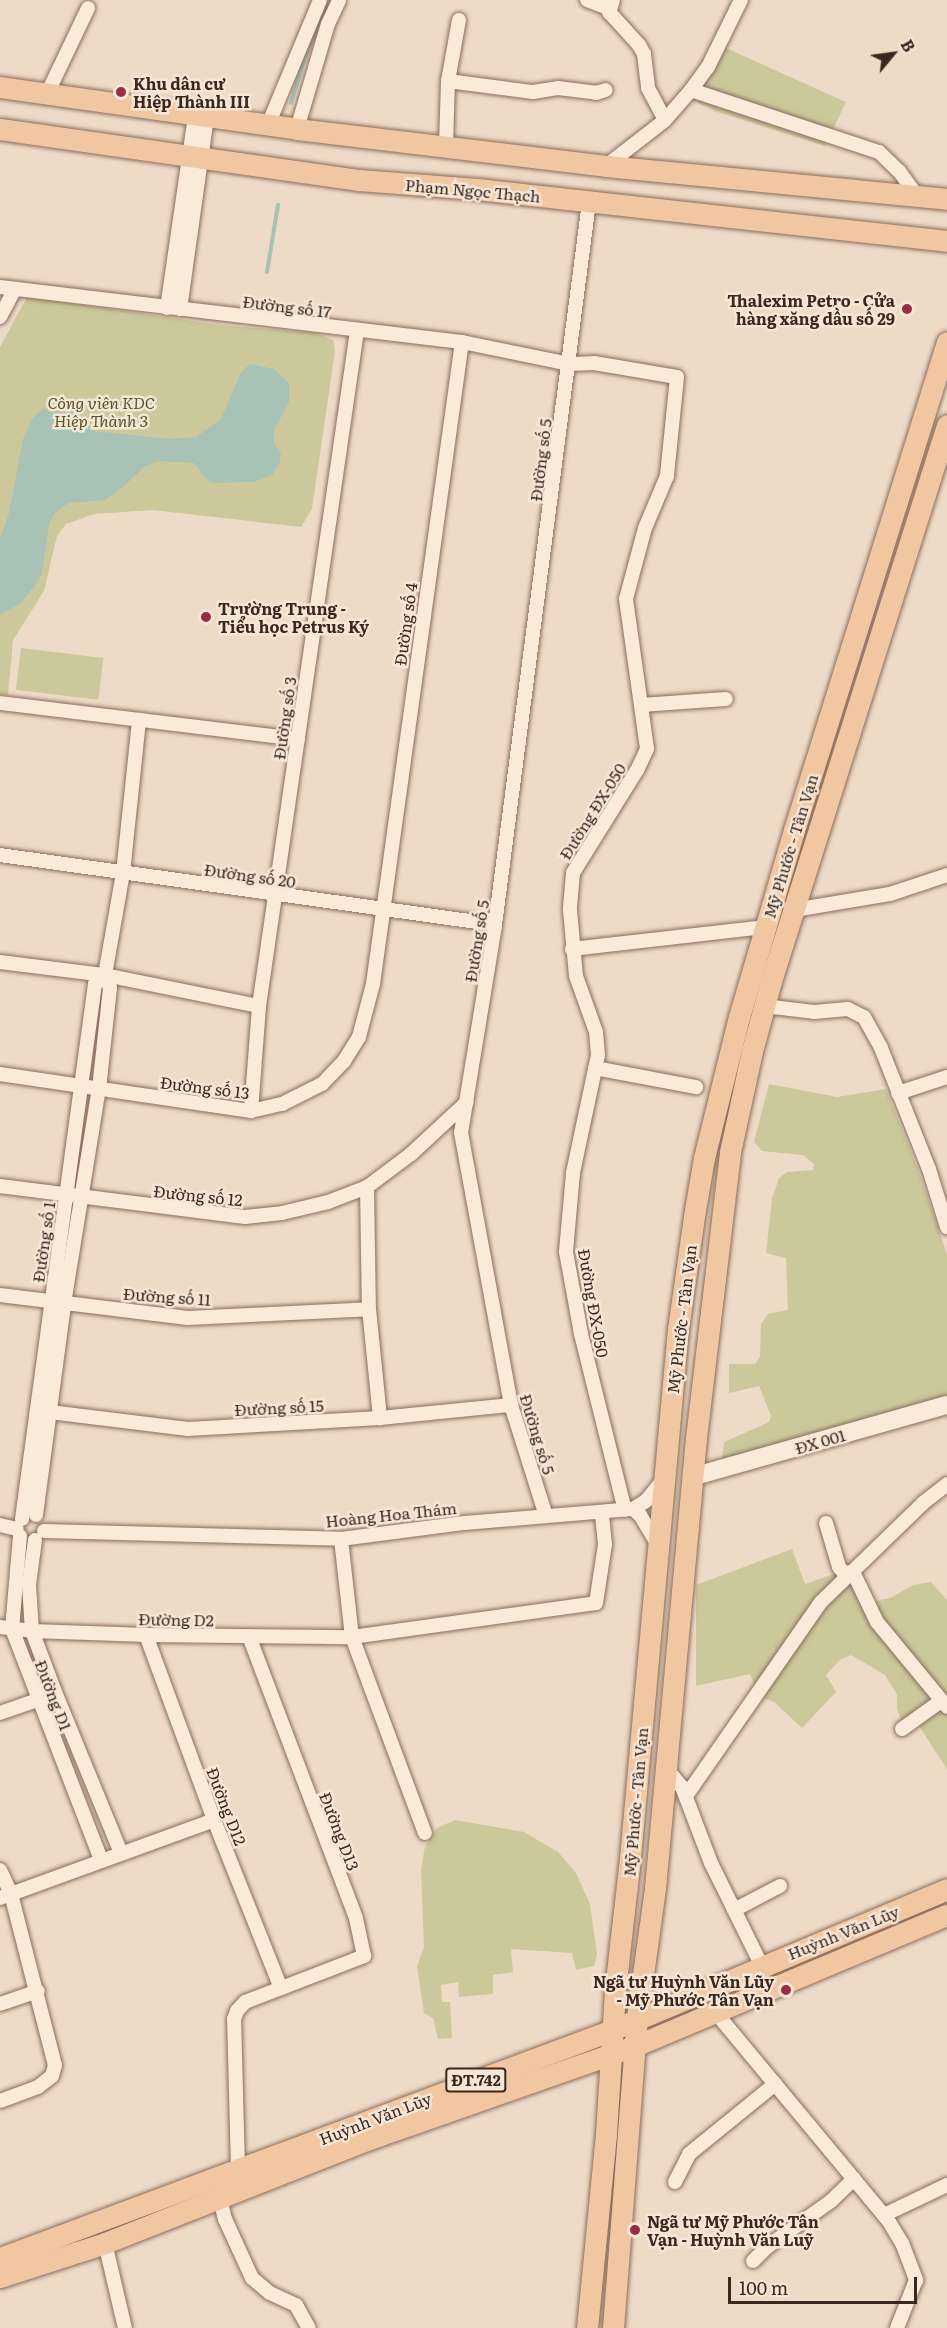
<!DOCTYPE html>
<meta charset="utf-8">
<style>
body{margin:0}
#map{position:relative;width:947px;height:2328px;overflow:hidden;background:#eedbc7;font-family:Literata,serif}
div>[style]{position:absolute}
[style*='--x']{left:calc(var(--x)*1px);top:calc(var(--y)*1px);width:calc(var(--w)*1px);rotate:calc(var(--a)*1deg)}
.green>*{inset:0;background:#ccc89b;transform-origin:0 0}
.water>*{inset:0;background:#a8c2b5}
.stream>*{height:4px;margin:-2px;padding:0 2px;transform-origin:2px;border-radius:2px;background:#a8c2b5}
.roads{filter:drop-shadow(0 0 2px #8a6c5c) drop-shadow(0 0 2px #8a6c5c)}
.street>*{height:14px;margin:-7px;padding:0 7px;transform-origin:7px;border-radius:7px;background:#f9eada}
.secondary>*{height:18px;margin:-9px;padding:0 9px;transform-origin:9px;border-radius:9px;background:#f9eada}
.primary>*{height:21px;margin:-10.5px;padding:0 10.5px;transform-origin:10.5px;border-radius:10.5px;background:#f0c7a0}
.dots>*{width:16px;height:16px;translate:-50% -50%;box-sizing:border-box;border:3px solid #f6e6d6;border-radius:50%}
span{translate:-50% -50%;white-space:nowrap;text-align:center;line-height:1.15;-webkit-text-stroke:5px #f6e6d6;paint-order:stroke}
.shield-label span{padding:2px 4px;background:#f6e6d6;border:2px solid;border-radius:4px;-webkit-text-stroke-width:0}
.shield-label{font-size:15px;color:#3a2720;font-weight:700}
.poi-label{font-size:16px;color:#3a2720;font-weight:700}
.left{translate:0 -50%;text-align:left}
.right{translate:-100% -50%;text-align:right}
.street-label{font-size:16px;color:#3a2720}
.park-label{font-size:16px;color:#545627;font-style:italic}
.north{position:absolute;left:863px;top:24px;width:60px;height:60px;-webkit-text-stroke:4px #f6e6d6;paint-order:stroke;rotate:61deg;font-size:16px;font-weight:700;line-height:24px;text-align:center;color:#3a2720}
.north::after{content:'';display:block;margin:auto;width:21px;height:27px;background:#3a2720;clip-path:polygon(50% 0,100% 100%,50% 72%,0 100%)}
.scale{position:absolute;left:728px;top:2277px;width:189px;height:27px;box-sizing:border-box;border:3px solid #3a2720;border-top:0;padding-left:8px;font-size:18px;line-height:21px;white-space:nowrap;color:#3a2720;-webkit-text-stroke:4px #f6e6d6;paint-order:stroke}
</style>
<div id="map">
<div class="green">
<i style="clip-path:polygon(726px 48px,846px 102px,825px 146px,715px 111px,693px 100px)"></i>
<i style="clip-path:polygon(27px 297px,220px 325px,316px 333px,333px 340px,335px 351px,312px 509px,301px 527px,152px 510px,94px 514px,66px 524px,57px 536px,44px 591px,13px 640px,8px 695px,0 694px,0 347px)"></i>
<i style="left:21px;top:648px;width:83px;height:42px;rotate:7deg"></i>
<i style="clip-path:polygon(769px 1084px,837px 1097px,886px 1089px,919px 1172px,947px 1254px,947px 1401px,722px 1460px,724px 1442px,769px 1422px,771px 1416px,759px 1386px,729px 1393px,729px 1364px,755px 1364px,760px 1357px,761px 1324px,768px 1314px,788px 1310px,786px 1258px,766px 1253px,772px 1199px,779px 1178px,787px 1172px,813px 1170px,814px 1164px,803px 1155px,762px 1151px,754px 1142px)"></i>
<i style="clip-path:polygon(792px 1549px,805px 1584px,837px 1573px,849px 1579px,863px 1604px,890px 1598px,913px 1585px,931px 1582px,947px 1600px,947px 1769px,917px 1723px,903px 1724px,897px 1709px,897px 1695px,885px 1675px,851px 1655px,840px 1660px,826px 1675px,836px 1692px,802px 1728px,774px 1702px,759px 1696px,750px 1674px,696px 1686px,696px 1585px)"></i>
<i style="clip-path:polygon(455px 1820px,524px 1832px,558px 1852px,576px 1873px,590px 1904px,597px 1954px,594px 1966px,576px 1970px,572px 1953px,511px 1949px,513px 1972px,493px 1975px,493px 1994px,459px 1997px,458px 1982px,441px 1985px,442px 2002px,450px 2002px,452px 2038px,438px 2039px,433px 2018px,424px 2013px,417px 1966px,424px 1947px,421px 1870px,425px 1846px,437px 1828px)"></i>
</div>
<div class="water">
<i style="clip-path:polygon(250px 364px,274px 369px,289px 383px,289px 402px,274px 430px,274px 443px,281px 454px,280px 462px,272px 475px,254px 482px,214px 483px,207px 480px,194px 463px,159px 461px,144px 467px,123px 487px,105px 500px,68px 503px,54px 514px,49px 525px,42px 573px,36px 584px,22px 602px,0 615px,0 539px,9px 513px,23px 439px,33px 418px,43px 409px,64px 404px,71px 407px,94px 431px,170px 439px,196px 437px,221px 419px,241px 372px)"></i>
</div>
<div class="stream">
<i style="--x:291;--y:103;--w:54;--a:-72.9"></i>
<i style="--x:307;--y:51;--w:56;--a:-65.7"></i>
<i style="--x:267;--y:272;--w:68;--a:-80.7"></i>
</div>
<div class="roads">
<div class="street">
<i style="--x:587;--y:0;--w:25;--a:21"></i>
<i style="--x:613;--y:0;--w:13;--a:108"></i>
<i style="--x:609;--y:12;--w:45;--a:47.7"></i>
<i style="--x:639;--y:45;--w:10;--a:61"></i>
<i style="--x:644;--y:54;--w:34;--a:83"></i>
<i style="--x:648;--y:88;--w:36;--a:62"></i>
<i style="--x:448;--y:81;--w:86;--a:7.4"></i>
<i style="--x:533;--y:92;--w:25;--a:-9"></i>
<i style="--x:558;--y:88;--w:38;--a:7"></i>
<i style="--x:596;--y:93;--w:10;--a:-17"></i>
<i style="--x:691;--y:90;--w:198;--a:18.3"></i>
<i style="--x:879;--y:152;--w:28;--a:44"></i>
<i style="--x:899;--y:171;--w:31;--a:54"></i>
<i style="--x:48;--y:92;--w:93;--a:-64.5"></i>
<i style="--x:268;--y:125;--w:135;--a:-67.4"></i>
<i style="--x:297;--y:129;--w:109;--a:-73.6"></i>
<i style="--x:328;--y:24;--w:26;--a:-65"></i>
<i style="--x:446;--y:145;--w:64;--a:-88.2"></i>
<i style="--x:448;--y:81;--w:62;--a:-79.8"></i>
<i style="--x:606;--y:166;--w:75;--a:-37.9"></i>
<i style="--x:665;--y:120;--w:40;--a:-49"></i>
<i style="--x:691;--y:90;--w:29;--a:-54"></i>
<i style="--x:708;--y:67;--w:75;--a:-63.8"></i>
<i style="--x:0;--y:287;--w:465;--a:6.8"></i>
<i style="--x:462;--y:342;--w:109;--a:11.6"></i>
<i style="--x:569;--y:364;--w:25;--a:-2"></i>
<i style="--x:594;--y:363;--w:84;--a:9.6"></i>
<i style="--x:677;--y:377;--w:100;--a:95.8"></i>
<i style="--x:667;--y:476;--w:56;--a:112.9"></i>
<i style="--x:645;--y:528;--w:73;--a:105"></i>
<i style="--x:626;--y:599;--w:151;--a:82"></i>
<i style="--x:647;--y:749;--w:23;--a:115"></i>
<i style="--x:637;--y:770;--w:121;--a:121.9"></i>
<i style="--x:573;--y:873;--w:37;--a:95"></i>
<i style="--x:570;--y:910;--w:66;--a:84.8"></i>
<i style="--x:576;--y:976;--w:59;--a:70.3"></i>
<i style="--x:596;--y:1032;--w:23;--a:85"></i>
<i style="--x:598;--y:1055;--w:121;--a:102"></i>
<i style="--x:573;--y:1173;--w:79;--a:95.1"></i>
<i style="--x:566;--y:1252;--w:83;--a:79.6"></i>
<i style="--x:581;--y:1334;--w:181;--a:76"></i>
<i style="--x:167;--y:308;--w:195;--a:-81.7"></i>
<i style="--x:180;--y:309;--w:194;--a:-82"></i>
<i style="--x:0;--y:317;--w:32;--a:-62"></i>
<i style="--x:0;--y:703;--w:300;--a:6.9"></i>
<i style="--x:641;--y:705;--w:85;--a:-4"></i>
<i style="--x:0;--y:855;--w:500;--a:8"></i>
<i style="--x:794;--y:910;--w:97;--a:-9.5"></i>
<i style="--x:890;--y:894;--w:60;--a:-18.4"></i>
<i style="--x:572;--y:949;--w:195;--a:-6.5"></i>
<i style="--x:0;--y:962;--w:106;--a:7.1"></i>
<i style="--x:105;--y:975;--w:157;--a:11.4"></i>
<i style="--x:764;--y:1006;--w:50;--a:6.8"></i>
<i style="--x:814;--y:1012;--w:34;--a:-5"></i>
<i style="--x:848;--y:1009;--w:18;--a:27"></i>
<i style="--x:864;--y:1017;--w:35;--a:61"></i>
<i style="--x:881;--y:1048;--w:130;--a:68.4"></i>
<i style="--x:929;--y:1169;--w:61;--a:72.8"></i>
<i style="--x:595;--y:1068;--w:103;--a:10.7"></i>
<i style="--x:0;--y:1074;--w:254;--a:8.4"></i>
<i style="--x:251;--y:1111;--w:32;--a:-13"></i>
<i style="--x:282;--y:1104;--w:45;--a:-26.6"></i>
<i style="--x:322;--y:1084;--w:32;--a:-46"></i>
<i style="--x:344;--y:1061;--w:28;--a:-58"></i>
<i style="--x:359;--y:1037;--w:55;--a:-75.2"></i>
<i style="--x:373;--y:984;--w:648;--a:-82.11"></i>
<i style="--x:898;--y:1093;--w:52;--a:-18.1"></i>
<i style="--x:251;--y:1111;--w:105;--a:-85.6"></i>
<i style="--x:259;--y:1006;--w:682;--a:-81.74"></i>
<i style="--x:0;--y:1186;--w:247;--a:7.2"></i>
<i style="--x:245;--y:1217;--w:37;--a:-6"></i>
<i style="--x:282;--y:1213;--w:47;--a:-13.4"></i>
<i style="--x:328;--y:1202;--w:42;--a:-21"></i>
<i style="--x:367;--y:1187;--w:55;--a:-36.9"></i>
<i style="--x:411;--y:1154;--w:76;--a:-42.9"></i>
<i style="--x:367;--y:1187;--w:122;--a:89.1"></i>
<i style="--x:369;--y:1309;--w:110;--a:84.2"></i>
<i style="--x:0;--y:1295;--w:189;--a:7"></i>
<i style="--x:188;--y:1318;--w:181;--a:-2.8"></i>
<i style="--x:50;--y:1412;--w:139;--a:7"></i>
<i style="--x:188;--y:1429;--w:192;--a:-3.3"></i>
<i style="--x:380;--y:1418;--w:132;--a:-5.7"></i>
<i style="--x:633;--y:1509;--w:9;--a:41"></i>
<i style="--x:640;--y:1515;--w:35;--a:59"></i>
<i style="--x:36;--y:1515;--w:213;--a:-82.4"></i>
<i style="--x:64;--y:1304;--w:218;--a:-80.8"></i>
<i style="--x:99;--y:1089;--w:102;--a:-83.8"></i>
<i style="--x:110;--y:988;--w:14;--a:-111"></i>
<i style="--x:105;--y:975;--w:104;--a:-80"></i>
<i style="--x:123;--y:873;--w:154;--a:-84"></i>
<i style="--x:546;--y:1516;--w:116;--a:-107.5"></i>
<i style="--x:511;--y:1405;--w:277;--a:-100.4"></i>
<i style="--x:461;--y:1133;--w:211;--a:-80.7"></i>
<i style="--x:495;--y:925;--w:729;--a:-82.59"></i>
<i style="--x:22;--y:1519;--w:540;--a:-82.23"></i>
<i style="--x:95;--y:984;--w:13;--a:-42"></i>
<i style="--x:826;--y:1523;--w:46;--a:73.5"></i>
<i style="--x:839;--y:1567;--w:8;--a:50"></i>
<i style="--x:844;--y:1573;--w:9;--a:-6"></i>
<i style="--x:0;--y:1525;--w:17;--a:13"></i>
<i style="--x:44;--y:1531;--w:297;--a:1.5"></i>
<i style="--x:341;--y:1539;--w:125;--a:-7.4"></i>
<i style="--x:465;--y:1523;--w:169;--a:-4.8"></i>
<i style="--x:633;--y:1509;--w:15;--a:-32"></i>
<i style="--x:646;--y:1501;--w:27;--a:-51"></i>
<i style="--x:20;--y:1536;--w:93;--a:94.9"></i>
<i style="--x:12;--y:1629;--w:248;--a:68.9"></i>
<i style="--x:341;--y:1539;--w:99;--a:83.6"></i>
<i style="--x:352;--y:1637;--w:209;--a:69.6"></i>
<i style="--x:35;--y:1540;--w:45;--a:97.6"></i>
<i style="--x:29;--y:1585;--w:46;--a:86.3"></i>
<i style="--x:32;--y:1631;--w:65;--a:69.3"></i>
<i style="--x:55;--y:1692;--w:174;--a:67.7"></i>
<i style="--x:853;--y:1572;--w:55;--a:64.4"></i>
<i style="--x:877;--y:1622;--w:110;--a:50.5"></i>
<i style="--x:0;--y:1627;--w:32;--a:7"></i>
<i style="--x:32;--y:1631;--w:114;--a:2"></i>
<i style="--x:146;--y:1635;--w:206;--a:0.6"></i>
<i style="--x:352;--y:1637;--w:246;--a:-7.9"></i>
<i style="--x:596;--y:1603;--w:60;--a:-81.3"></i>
<i style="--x:605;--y:1544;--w:31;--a:-96"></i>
<i style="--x:146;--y:1635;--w:197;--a:69.8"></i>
<i style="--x:214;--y:1820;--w:181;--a:68.3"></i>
<i style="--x:0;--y:1713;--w:49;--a:-19.2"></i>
<i style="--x:902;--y:1729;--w:48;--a:-35.7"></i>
<i style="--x:666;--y:1768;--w:25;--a:50"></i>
<i style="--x:682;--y:1787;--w:81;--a:69.1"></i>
<i style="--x:711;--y:1863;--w:115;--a:63.7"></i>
<i style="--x:686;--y:1796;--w:236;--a:-55.2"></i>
<i style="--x:821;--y:1602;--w:142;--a:-44.1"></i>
<i style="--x:923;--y:1503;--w:31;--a:-38"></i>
<i style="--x:0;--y:1870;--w:26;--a:65"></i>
<i style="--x:11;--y:1894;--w:177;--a:75.6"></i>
<i style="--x:55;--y:2065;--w:11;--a:105"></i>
<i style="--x:52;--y:2076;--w:18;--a:142"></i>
<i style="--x:38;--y:2087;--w:40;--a:159.8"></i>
<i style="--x:0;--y:1898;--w:228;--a:-20"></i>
<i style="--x:734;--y:1910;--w:52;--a:-27.6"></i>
<i style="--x:0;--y:2004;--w:40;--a:-18.9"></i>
<i style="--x:716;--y:2013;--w:269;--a:50.3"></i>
<i style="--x:888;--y:2220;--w:27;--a:59"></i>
<i style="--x:902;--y:2243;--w:40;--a:69"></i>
<i style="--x:916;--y:2280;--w:52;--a:111.6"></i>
<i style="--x:238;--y:2169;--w:150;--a:-91.5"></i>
<i style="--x:234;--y:2019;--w:9;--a:-69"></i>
<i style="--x:237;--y:2011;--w:12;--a:-48"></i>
<i style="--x:245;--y:2002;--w:128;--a:-21.1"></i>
<i style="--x:364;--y:1956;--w:39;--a:-102"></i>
<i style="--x:356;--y:1918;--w:301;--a:-110.8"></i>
<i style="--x:675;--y:2182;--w:31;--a:-63"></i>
<i style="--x:689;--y:2154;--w:111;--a:-39.1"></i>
<i style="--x:220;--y:2198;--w:22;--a:77"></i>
<i style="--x:225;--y:2219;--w:65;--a:65.4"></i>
<i style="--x:252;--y:2278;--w:23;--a:40"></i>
<i style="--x:270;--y:2293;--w:29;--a:25"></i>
<i style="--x:296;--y:2305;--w:26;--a:61"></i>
<i style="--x:884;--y:2215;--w:70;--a:-25.5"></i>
<i style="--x:105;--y:2243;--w:87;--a:76.8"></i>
<i style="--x:753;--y:2261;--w:20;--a:-45"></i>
<i style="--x:767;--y:2247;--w:79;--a:-35.7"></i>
<i style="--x:831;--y:2201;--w:32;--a:-44"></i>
</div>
<div class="secondary">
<i style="--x:692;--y:1477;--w:265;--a:-15.8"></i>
</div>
<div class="primary">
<i style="--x:0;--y:87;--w:300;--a:8"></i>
<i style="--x:297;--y:129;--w:311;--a:6.8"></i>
<i style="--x:606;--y:166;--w:343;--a:5.5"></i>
<i style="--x:0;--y:129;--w:363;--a:8.1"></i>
<i style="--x:359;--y:180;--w:118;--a:4.4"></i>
<i style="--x:477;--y:189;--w:473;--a:6.3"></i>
<i style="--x:0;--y:2258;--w:653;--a:-20.43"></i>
<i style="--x:612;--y:2030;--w:363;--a:-22.8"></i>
<i style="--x:0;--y:2277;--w:110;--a:-17.9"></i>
<i style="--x:105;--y:2243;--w:284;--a:-21.5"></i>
<i style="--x:369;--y:2139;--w:284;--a:-19.3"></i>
<i style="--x:637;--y:2045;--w:336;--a:-22.8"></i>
<i style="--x:587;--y:2328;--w:195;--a:-84.4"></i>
<i style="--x:606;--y:2134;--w:144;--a:-86.4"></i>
<i style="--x:615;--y:1990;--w:133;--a:-83.5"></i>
<i style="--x:630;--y:1858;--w:531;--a:-84.82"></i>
<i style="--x:678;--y:1329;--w:120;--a:-81.9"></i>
<i style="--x:695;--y:1210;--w:53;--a:-80.2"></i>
<i style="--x:704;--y:1158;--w:145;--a:-76.1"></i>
<i style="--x:739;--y:1017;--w:195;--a:-73.6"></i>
<i style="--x:794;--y:830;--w:511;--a:-72.59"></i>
<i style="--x:613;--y:2328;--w:311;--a:-85.6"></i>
<i style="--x:637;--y:2018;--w:131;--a:-82.1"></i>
<i style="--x:655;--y:1888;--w:452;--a:-84.8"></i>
<i style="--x:696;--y:1438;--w:288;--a:-83.2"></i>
<i style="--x:730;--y:1152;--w:103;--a:-77.7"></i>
<i style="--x:752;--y:1051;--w:73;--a:-74.8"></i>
<i style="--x:771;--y:981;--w:583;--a:-72.43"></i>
</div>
</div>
<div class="dots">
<i style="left:121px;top:92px;background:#982d43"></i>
<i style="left:907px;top:309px;background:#982d43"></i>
<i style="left:206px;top:617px;background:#982d43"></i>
<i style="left:786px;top:1990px;background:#982d43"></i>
<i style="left:635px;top:2230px;background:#982d43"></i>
</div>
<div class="shield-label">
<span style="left:476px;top:2080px">ĐT.742</span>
</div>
<div class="poi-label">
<span class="left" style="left:133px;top:92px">Khu dân cư<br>Hiệp Thành III</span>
<span class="right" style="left:895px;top:309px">Thalexim Petro - Cửa<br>hàng xăng dầu số 29</span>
<span class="left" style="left:218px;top:617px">Trường Trung -<br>Tiểu học Petrus Ký</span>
<span class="right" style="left:774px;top:1990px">Ngã tư Huỳnh Văn Lũy<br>- Mỹ Phước Tân Vạn</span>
<span class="left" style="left:647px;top:2230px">Ngã tư Mỹ Phước Tân<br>Vạn - Huỳnh Văn Luỹ</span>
</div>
<div class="street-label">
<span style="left:473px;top:190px;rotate:5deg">Phạm Ngọc Thạch</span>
<span style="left:287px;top:306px;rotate:7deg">Đường số 17</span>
<span style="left:540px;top:460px;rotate:-83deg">Đường số 5</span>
<span style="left:405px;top:624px;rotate:-82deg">Đường số 4</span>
<span style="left:284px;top:718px;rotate:-82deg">Đường số 3</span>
<span style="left:592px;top:811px;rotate:-58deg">Đường ĐX-050</span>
<span style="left:790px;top:846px;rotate:-73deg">Mỹ Phước - Tân Vạn</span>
<span style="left:250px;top:875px;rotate:8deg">Đường số 20</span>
<span style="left:476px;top:941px;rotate:-81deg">Đường số 5</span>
<span style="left:205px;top:1087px;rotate:7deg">Đường số 13</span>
<span style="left:198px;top:1195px;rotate:6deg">Đường số 12</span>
<span style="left:43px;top:1242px;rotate:-82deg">Đường số 1</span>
<span style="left:167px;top:1296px;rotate:4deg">Đường số 11</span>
<span style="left:594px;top:1303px;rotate:80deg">Đường ĐX-050</span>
<span style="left:681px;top:1319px;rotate:-83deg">Mỹ Phước - Tân Vạn</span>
<span style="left:279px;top:1407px;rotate:-3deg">Đường số 15</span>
<span style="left:538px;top:1434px;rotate:73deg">Đường số 5</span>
<span style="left:820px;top:1441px;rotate:-16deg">ĐX 001</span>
<span style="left:391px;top:1514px;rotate:-6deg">Hoàng Hoa Thám</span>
<span style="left:176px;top:1619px;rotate:1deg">Đường D2</span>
<span style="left:54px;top:1695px;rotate:69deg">Đường D1</span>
<span style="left:635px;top:1802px;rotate:-85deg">Mỹ Phước - Tân Vạn</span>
<span style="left:227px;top:1806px;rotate:69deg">Đường D12</span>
<span style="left:340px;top:1831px;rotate:69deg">Đường D13</span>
<span style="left:843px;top:1932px;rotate:-22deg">Huỳnh Văn Lũy</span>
<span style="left:375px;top:2118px;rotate:-21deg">Huỳnh Văn Lũy</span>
</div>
<div class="park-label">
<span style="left:101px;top:411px">Công viên KDC<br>Hiệp Thành 3</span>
</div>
<div class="north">B</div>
<div class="scale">100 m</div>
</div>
